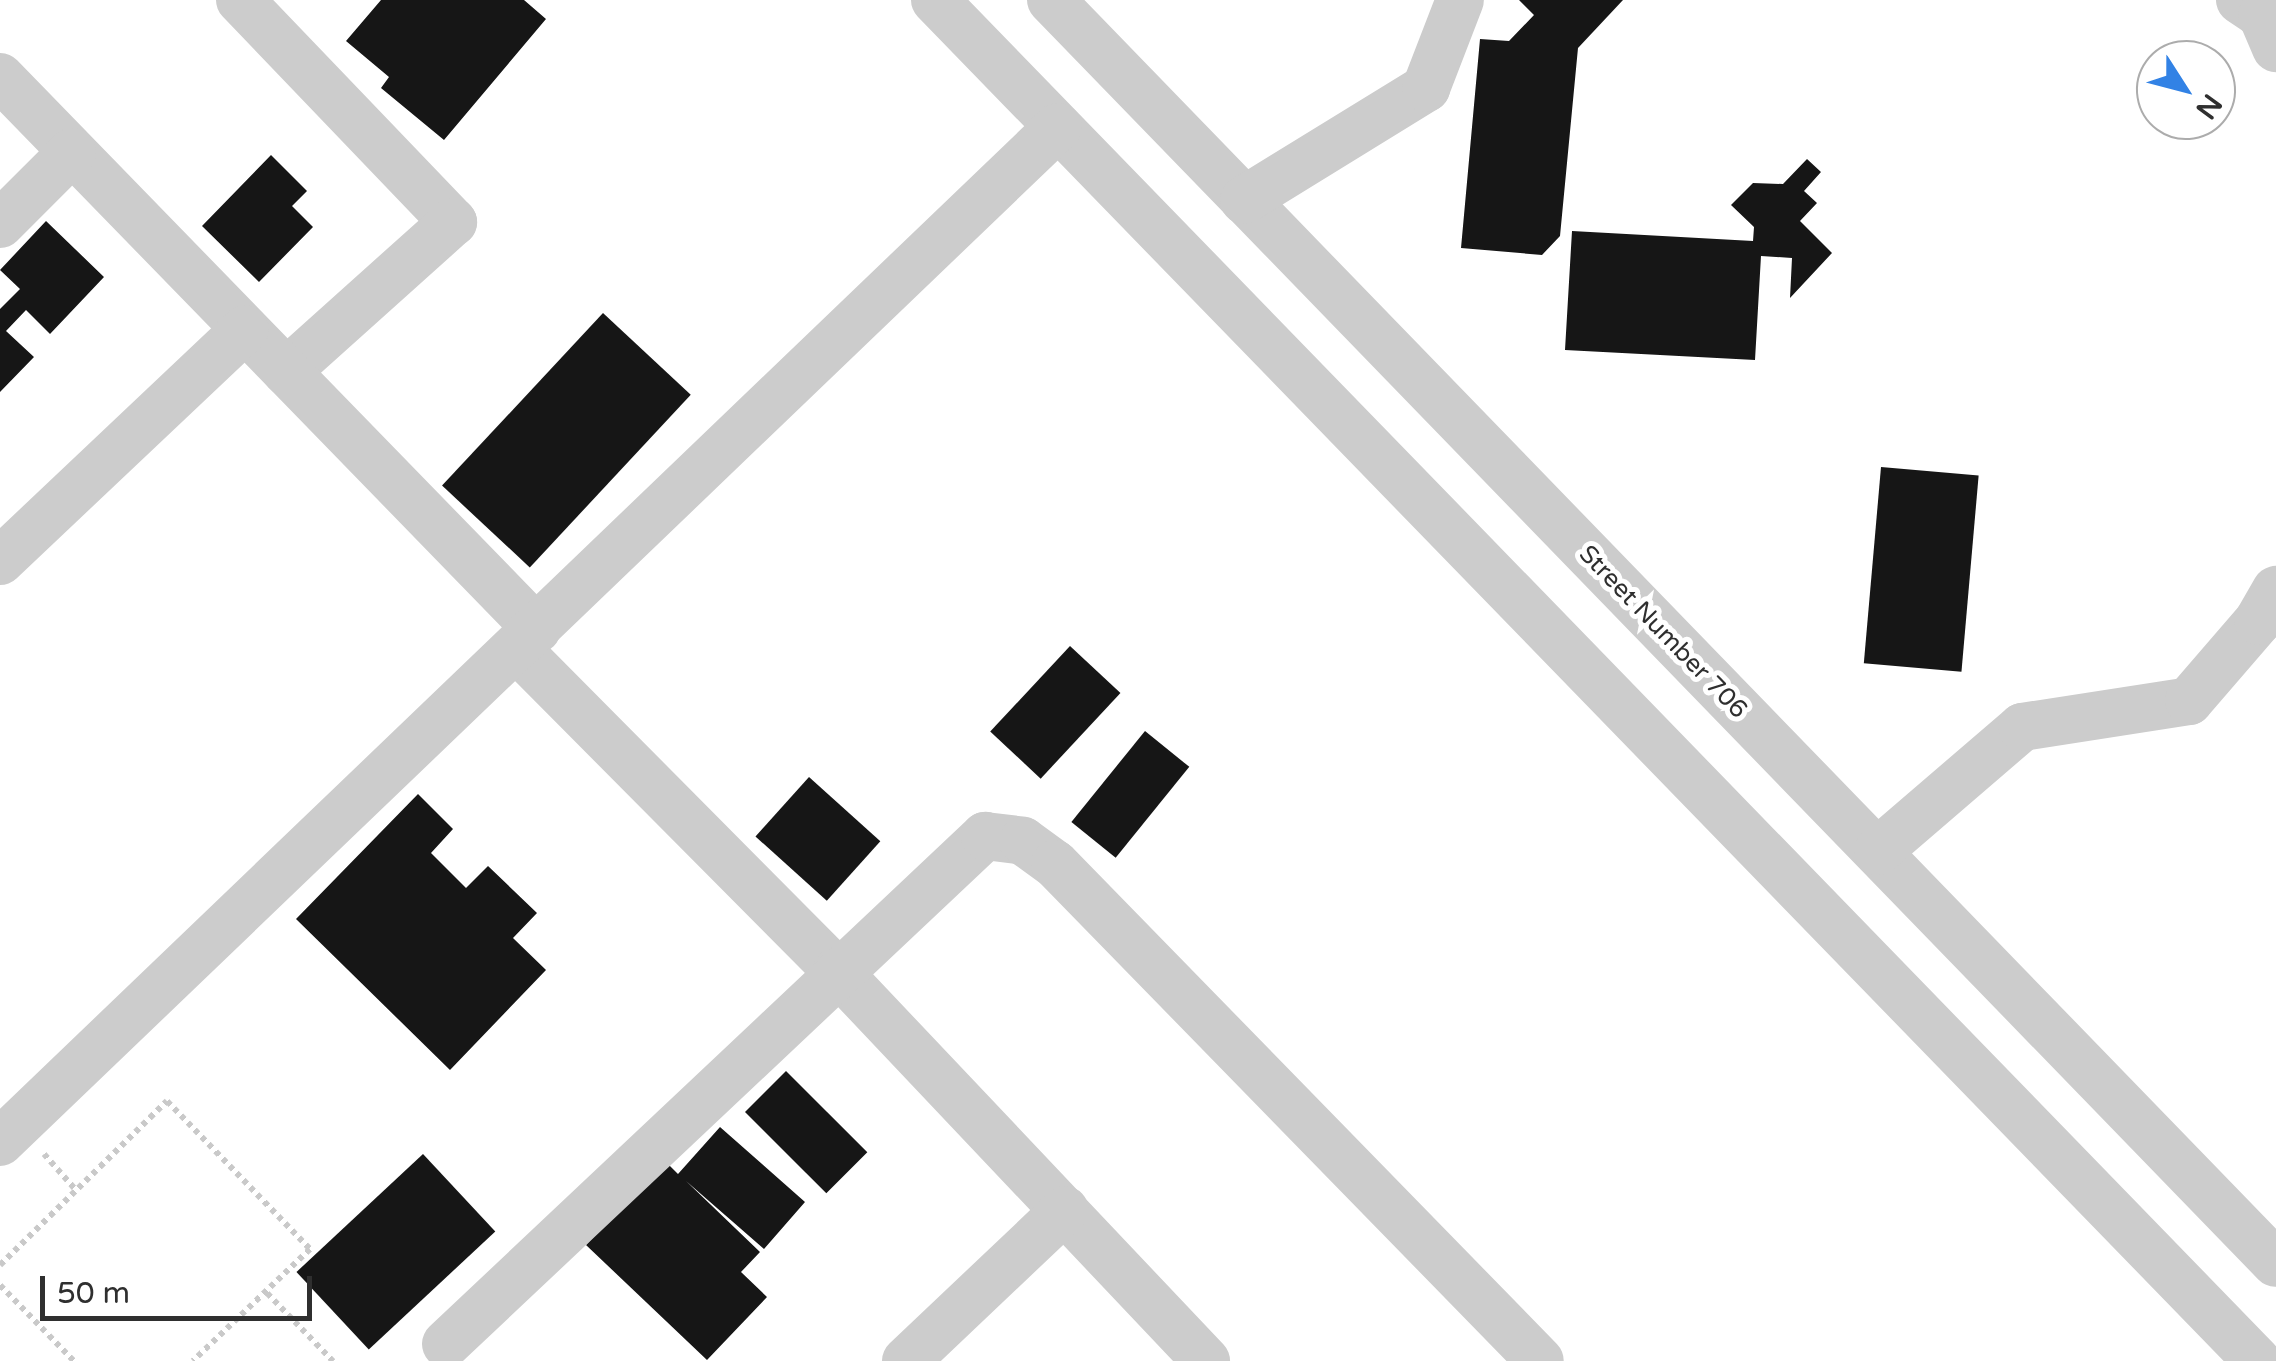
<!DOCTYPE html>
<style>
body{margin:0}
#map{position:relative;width:2276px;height:1361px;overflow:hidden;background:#fff;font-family:"Varela Round",sans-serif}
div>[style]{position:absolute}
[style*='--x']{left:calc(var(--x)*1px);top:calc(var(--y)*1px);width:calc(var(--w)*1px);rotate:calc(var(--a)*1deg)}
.building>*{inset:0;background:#161616;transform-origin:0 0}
.path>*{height:6px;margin-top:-3px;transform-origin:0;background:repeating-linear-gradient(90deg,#c9c9c9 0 5px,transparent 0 10px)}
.minor>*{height:48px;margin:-24px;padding:0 24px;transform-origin:24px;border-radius:24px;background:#ccc}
span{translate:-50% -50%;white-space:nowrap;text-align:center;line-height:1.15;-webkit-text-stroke:10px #fff;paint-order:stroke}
.street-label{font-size:25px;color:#2f2f2f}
.north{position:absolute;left:2136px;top:40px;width:100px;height:100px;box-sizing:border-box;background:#fff;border:2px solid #acacac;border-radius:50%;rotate:126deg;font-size:28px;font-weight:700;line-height:40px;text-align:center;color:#2f2f2f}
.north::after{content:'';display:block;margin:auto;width:35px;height:45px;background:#3282e5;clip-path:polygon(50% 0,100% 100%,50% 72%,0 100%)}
.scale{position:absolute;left:40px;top:1276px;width:272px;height:45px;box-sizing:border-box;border:5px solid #2f2f2f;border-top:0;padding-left:12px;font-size:30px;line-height:35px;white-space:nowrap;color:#2f2f2f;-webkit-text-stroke:8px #fff;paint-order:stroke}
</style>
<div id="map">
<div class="building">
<i style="clip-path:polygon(381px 0,524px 0,546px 19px,444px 140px,381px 88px,389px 77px,346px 41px)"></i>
<i style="clip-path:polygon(1519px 0,1623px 0,1578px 48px,1560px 236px,1542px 255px,1461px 248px,1480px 39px,1509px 41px,1534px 15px)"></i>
<i style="clip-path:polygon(271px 155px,307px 191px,292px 206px,313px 227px,259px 282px,202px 226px)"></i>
<i style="clip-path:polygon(1807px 159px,1821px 172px,1804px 191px,1817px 203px,1800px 221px,1832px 253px,1790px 298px,1792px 258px,1761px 256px,1755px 360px,1565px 350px,1572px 231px,1753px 241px,1754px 227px,1731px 205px,1753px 183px,1783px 184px)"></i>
<i style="clip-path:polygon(46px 221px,104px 277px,50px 334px,26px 310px,6px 331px,34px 357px,0 392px,0 309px,20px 289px,0 270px)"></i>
<i style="left:603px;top:313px;width:120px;height:236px;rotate:43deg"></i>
<i style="left:1881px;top:467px;width:98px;height:197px;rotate:5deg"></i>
<i style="left:1070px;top:646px;width:69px;height:117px;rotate:43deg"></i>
<i style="left:1145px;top:731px;width:57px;height:117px;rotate:39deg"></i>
<i style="left:809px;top:777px;width:96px;height:80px;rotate:42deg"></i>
<i style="clip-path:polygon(418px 794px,453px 829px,431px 853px,466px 888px,488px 866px,537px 913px,513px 938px,546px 970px,450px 1070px,296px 919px)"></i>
<i style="left:786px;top:1071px;width:115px;height:58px;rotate:45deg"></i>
<i style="clip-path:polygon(720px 1127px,805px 1202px,764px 1249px,686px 1181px,760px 1252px,741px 1272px,767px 1297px,707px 1360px,586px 1245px,665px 1161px,678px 1174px)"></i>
<i style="left:423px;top:1154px;width:106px;height:173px;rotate:47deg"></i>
</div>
<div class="path">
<i style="--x:44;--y:1154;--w:48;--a:48.4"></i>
<i style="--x:0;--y:1265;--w:234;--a:-44.5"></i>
<i style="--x:167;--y:1101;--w:206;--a:46"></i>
<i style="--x:310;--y:1249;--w:162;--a:136.3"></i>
<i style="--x:0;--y:1285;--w:106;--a:45.8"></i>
<i style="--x:267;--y:1293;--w:95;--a:45.9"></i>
</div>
<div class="minor">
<i style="--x:240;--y:0;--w:308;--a:46.2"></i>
<i style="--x:453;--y:222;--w:224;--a:138.1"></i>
<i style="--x:935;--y:0;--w:1897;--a:45.83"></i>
<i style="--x:1051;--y:0;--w:1759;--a:45.88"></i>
<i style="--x:2240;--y:0;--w:27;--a:34"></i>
<i style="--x:2262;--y:15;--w:36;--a:67"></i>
<i style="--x:0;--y:77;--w:770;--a:45.79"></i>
<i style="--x:1244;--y:200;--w:214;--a:-31.6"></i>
<i style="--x:1426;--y:88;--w:94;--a:-68.9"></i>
<i style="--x:0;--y:224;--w:102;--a:-45"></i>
<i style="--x:0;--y:561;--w:337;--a:-43.4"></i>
<i style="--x:517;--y:649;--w:454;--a:45.2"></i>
<i style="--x:837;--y:971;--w:537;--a:46.58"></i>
<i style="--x:1878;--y:851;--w:190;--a:-40.7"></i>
<i style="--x:2022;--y:727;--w:169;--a:-8.8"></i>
<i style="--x:2189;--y:701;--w:106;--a:-49.2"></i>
<i style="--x:2258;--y:621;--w:36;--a:-60"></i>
<i style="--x:0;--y:1142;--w:1466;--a:-43.81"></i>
<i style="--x:446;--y:1344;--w:741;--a:-43.3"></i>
<i style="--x:985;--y:836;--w:38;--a:7"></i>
<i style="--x:1023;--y:841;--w:39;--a:36"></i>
<i style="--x:1055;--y:864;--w:694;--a:45.7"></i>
<i style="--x:906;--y:1361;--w:219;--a:-43.5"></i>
</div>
<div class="street-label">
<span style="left:1663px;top:632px;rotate:46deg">Street Number 706</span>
</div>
<div class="north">N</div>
<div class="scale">50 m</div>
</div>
